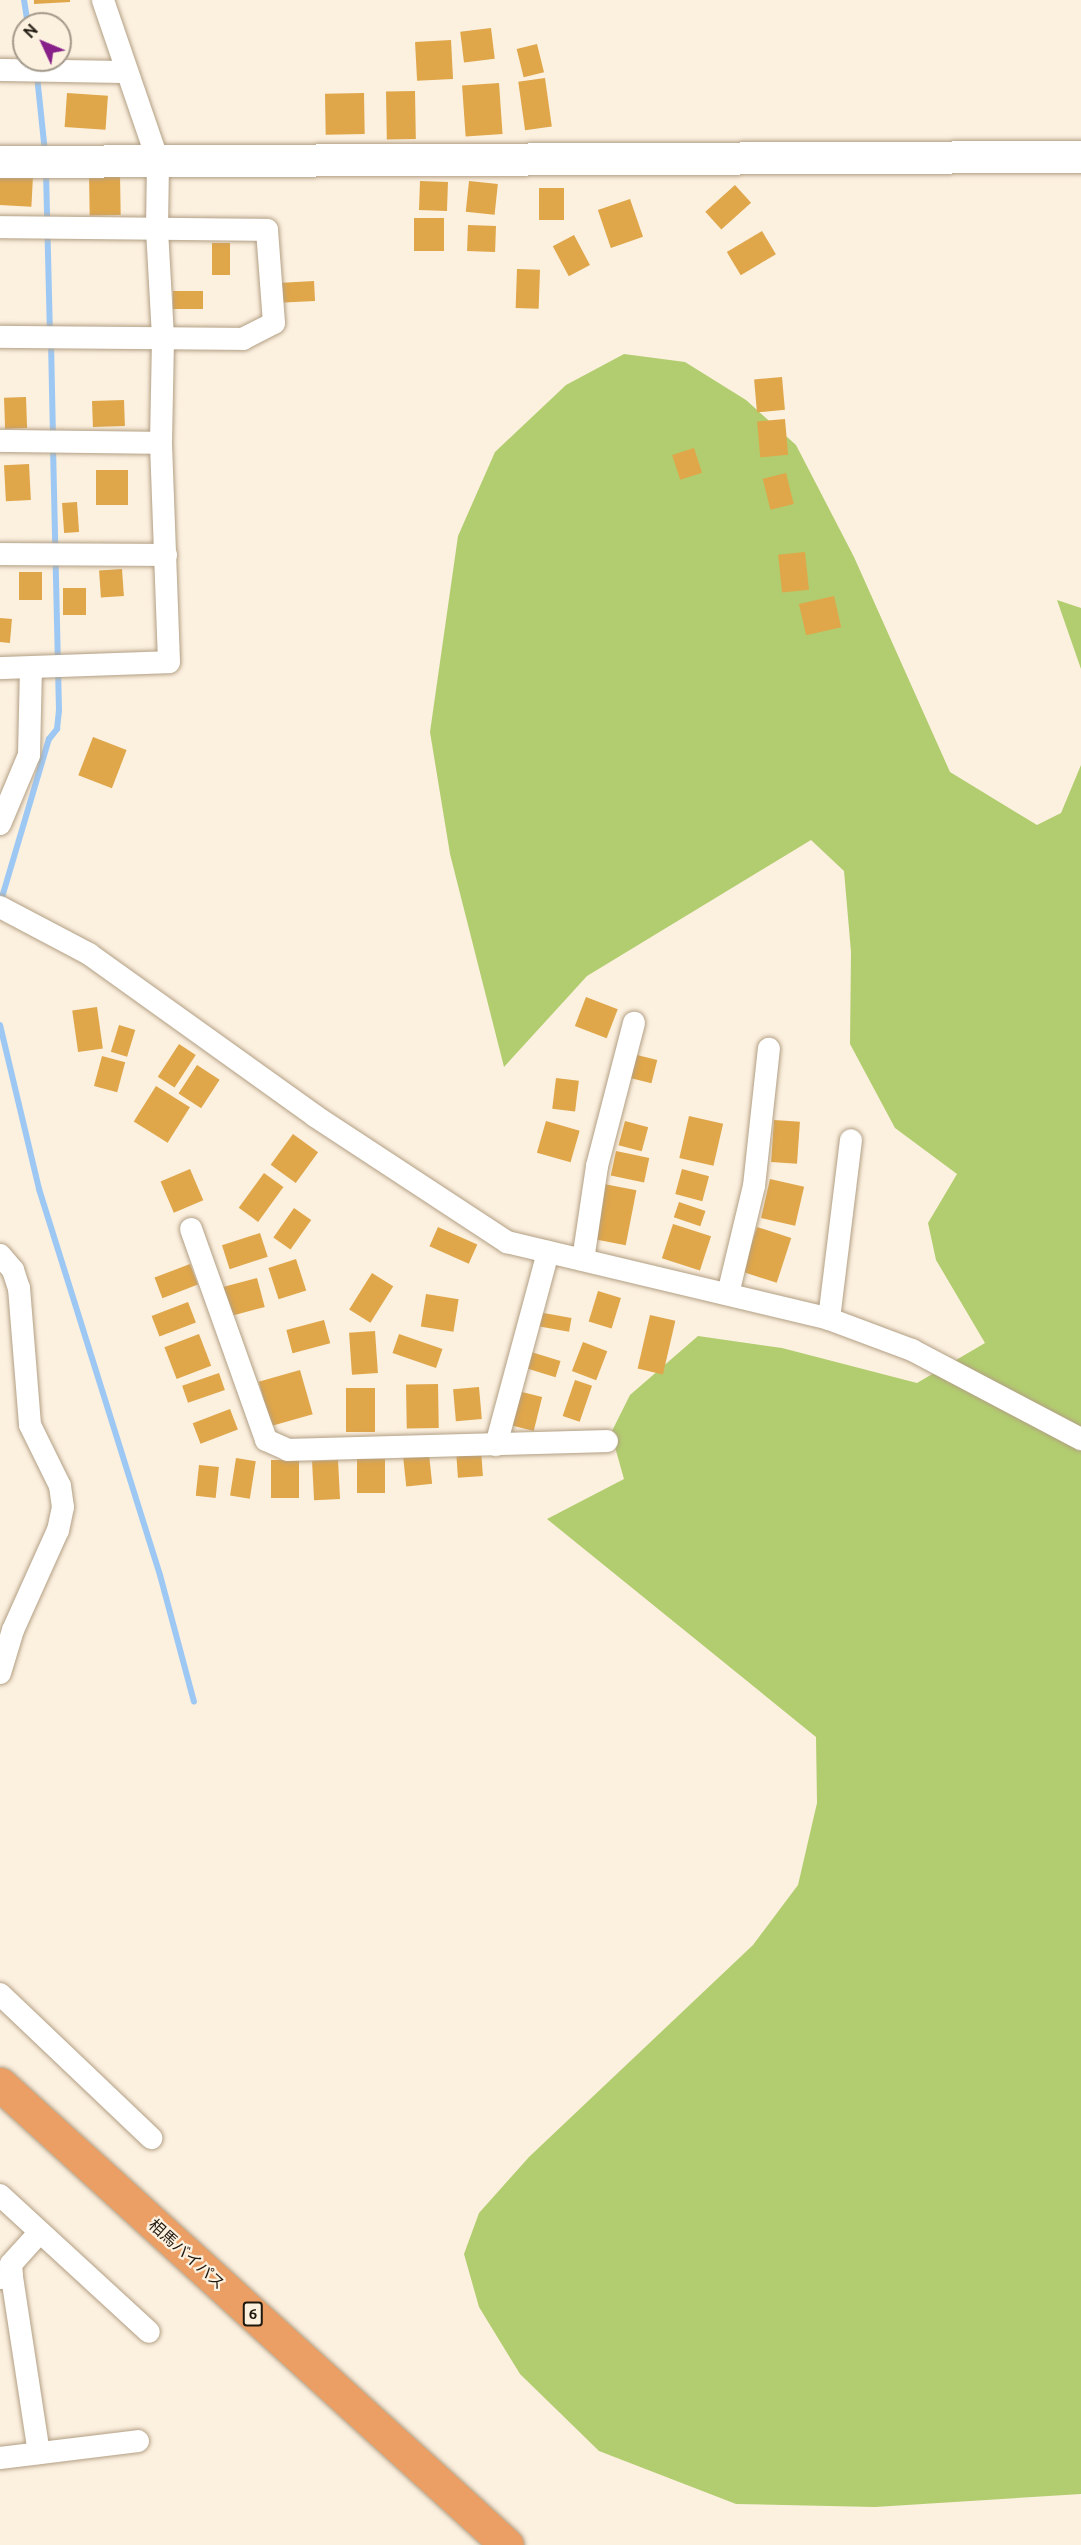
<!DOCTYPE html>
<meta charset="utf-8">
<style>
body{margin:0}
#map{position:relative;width:1081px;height:2545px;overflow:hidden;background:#fcf0df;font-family:Ubuntu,"Noto Sans JP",sans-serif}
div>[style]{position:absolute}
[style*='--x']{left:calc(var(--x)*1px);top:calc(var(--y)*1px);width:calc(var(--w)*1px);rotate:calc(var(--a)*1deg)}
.green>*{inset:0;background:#b2cd6f}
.stream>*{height:6px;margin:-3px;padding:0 3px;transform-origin:3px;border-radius:3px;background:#9ec8f4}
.building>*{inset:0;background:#dfa64a;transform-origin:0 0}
.roads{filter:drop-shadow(0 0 2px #b29f84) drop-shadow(0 0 2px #b29f84)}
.street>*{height:22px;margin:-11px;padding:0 11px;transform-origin:11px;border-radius:11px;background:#fff}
.secondary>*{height:32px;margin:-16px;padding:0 16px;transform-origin:16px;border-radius:16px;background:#fff}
.highway>*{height:33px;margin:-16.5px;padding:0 16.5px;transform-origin:16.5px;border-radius:16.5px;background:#ec9f64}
span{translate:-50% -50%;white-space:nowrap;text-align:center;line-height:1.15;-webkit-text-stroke:4.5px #fcf0df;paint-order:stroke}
.shield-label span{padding:2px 4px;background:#fcf0df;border:2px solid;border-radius:4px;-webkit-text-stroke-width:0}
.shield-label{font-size:15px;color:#1f180e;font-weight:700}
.street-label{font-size:16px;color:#1f180e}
.north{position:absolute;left:12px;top:12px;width:60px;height:60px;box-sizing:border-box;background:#fcf0df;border:2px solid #a49a8b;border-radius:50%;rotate:314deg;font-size:16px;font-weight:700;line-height:24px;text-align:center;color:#1f180e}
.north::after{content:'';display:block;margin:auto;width:21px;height:27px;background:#872189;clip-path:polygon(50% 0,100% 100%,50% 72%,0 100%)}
</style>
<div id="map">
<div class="green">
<i style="clip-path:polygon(624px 354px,685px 362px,746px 400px,796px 445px,854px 557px,950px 772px,1037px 825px,1061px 813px,1081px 765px,1081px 2494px,875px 2507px,736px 2504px,599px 2451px,520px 2374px,479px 2307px,464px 2254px,479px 2213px,529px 2157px,753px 1945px,798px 1885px,817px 1803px,816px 1737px,547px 1519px,624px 1479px,611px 1433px,630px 1395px,698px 1336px,782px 1348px,917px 1383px,985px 1343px,936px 1260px,928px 1223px,957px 1174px,895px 1128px,850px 1044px,851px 952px,844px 871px,811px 840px,587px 976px,504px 1067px,450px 854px,430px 732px,458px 536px,495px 452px,566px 385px)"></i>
<i style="clip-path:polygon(1057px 600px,1081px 608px,1081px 669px)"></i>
</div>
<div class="stream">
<i style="--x:24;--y:0;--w:24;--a:81"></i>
<i style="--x:37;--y:76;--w:76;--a:84"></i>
<i style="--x:46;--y:172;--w:160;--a:88.6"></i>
<i style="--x:51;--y:342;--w:95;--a:88.8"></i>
<i style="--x:0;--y:904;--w:172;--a:-73.5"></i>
<i style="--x:49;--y:739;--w:13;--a:-51"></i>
<i style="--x:57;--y:729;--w:18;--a:-84"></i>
<i style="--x:59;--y:711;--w:264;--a:-91.3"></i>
<i style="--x:0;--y:1025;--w:169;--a:76.6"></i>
<i style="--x:39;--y:1189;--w:405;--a:72.6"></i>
<i style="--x:160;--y:1575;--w:131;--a:75"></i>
</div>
<div class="building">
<i style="clip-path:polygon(34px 0,70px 0,70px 2px,34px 4px)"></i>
<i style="left:491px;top:28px;width:31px;height:31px;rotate:83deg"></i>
<i style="left:451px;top:40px;width:39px;height:36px;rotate:87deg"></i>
<i style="left:537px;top:44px;width:29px;height:21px;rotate:76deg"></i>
<i style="left:545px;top:78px;width:49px;height:27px;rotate:82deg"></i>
<i style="left:499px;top:83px;width:51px;height:37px;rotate:86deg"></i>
<i style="left:415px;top:91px;width:48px;height:29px;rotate:89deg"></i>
<i style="left:67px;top:93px;width:41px;height:34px;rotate:4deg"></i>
<i style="left:364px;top:93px;width:41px;height:39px;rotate:89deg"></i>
<i style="left:0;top:175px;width:33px;height:30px;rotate:3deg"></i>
<i style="left:120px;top:175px;width:40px;height:31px;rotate:89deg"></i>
<i style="left:420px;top:181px;width:28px;height:29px;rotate:2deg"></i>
<i style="left:469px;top:181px;width:29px;height:31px;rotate:6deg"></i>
<i style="left:735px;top:185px;width:24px;height:40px;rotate:48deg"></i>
<i style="left:564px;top:188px;width:32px;height:25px;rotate:90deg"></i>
<i style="left:630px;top:199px;width:40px;height:34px;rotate:71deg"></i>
<i style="left:414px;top:218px;width:30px;height:33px"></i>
<i style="left:468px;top:225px;width:28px;height:26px;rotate:2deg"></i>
<i style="left:762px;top:231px;width:27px;height:41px;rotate:59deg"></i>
<i style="left:574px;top:235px;width:34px;height:24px;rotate:62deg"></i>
<i style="left:212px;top:243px;width:18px;height:32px"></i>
<i style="left:517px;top:269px;width:23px;height:39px;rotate:2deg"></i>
<i style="left:314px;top:281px;width:20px;height:36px;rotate:87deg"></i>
<i style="left:203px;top:291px;width:18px;height:30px;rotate:90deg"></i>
<i style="left:782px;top:377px;width:33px;height:28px;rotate:85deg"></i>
<i style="left:26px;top:397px;width:31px;height:22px;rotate:88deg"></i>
<i style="left:124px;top:400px;width:26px;height:32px;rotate:88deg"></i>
<i style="left:785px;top:419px;width:36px;height:28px;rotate:85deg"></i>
<i style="left:694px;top:448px;width:26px;height:23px;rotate:72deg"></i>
<i style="left:29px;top:464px;width:36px;height:25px;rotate:87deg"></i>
<i style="left:128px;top:470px;width:35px;height:32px;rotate:90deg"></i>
<i style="left:786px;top:473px;width:32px;height:24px;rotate:76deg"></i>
<i style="left:77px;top:502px;width:30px;height:15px;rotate:86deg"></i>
<i style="left:805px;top:552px;width:38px;height:27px;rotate:84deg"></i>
<i style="left:122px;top:569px;width:27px;height:23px;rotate:86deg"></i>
<i style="left:19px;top:572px;width:23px;height:28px"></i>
<i style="left:86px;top:588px;width:27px;height:23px;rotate:90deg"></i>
<i style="left:834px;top:596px;width:32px;height:36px;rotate:77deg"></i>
<i style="left:0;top:618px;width:12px;height:24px;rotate:5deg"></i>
<i style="left:93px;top:737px;width:36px;height:41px;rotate:21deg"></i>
<i style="left:586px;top:997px;width:34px;height:31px;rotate:21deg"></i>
<i style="left:97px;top:1007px;width:42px;height:25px;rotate:82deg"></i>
<i style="left:119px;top:1025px;width:17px;height:28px;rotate:17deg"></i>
<i style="left:179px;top:1044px;width:20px;height:39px;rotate:33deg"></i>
<i style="left:633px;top:1054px;width:25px;height:24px;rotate:14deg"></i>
<i style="left:102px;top:1056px;width:24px;height:31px;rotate:15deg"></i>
<i style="left:197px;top:1065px;width:27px;height:34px;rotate:33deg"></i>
<i style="left:556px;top:1078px;width:23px;height:31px;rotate:7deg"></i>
<i style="left:156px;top:1086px;width:40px;height:42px;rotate:32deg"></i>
<i style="left:689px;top:1116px;width:35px;height:43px;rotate:13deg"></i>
<i style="left:774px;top:1120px;width:26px;height:42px;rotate:4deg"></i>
<i style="left:546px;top:1121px;width:35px;height:33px;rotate:16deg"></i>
<i style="left:625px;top:1121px;width:24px;height:25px;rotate:15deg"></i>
<i style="left:293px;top:1134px;width:31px;height:38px;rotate:36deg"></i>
<i style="left:616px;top:1151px;width:34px;height:25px;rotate:12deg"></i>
<i style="left:190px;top:1169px;width:34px;height:32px;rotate:67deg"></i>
<i style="left:682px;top:1169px;width:28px;height:26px;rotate:15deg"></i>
<i style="left:264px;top:1173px;width:24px;height:43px;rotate:36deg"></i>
<i style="left:770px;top:1179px;width:35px;height:40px;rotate:13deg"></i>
<i style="left:604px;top:1184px;width:33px;height:56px;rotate:11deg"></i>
<i style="left:679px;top:1202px;width:28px;height:16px;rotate:19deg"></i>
<i style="left:294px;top:1208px;width:21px;height:36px;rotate:35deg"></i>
<i style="left:673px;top:1224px;width:40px;height:36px;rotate:18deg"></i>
<i style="left:438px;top:1227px;width:43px;height:21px;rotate:24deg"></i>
<i style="left:757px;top:1227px;width:36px;height:47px;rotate:18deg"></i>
<i style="left:260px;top:1233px;width:25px;height:40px;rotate:72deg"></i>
<i style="left:296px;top:1259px;width:33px;height:29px;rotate:72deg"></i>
<i style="left:190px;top:1264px;width:22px;height:38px;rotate:69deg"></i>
<i style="left:372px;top:1273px;width:25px;height:43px;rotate:32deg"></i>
<i style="left:257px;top:1278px;width:30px;height:37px;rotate:75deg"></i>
<i style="left:598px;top:1291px;width:24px;height:32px;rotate:17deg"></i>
<i style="left:426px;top:1294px;width:33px;height:33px;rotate:9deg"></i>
<i style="left:188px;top:1302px;width:22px;height:39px;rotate:69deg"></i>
<i style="left:538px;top:1312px;width:34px;height:14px;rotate:10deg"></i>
<i style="left:650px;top:1315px;width:26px;height:55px;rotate:13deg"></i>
<i style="left:324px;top:1320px;width:24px;height:39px;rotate:75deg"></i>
<i style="left:375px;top:1331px;width:42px;height:26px;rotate:86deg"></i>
<i style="left:199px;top:1334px;width:34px;height:37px;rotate:69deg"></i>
<i style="left:399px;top:1334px;width:46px;height:20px;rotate:19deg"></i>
<i style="left:583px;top:1342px;width:26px;height:31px;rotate:21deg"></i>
<i style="left:528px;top:1351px;width:34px;height:17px;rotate:17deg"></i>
<i style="left:300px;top:1370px;width:46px;height:43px;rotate:74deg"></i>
<i style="left:219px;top:1373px;width:18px;height:39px;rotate:71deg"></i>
<i style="left:575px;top:1380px;width:18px;height:38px;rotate:19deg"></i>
<i style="left:438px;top:1384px;width:44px;height:32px;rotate:89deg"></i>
<i style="left:479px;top:1387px;width:32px;height:26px;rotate:85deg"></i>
<i style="left:346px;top:1388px;width:29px;height:44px"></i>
<i style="left:514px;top:1390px;width:29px;height:35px;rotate:14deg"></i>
<i style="left:230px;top:1409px;width:22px;height:40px;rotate:69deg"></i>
<i style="left:481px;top:1449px;width:27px;height:25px;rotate:86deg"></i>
<i style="left:429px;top:1454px;width:30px;height:26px;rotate:84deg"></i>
<i style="left:236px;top:1458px;width:20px;height:38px;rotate:9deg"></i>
<i style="left:357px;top:1459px;width:28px;height:34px"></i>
<i style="left:299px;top:1460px;width:38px;height:28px;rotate:90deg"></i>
<i style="left:338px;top:1460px;width:39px;height:26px;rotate:87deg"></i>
<i style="left:199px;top:1465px;width:20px;height:31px;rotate:6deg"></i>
</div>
<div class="roads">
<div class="street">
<i style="--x:0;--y:70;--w:127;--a:0.9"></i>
<i style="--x:0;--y:227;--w:267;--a:0.6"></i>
<i style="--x:267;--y:230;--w:93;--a:85.7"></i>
<i style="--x:274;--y:323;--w:35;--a:153"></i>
<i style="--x:243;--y:339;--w:243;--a:-179.5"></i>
<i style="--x:0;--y:441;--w:161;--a:0.7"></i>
<i style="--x:0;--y:554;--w:166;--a:0.3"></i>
<i style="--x:0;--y:668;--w:169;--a:-2"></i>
<i style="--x:169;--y:662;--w:219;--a:-92.1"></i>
<i style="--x:161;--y:443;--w:106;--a:-88.9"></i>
<i style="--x:163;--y:337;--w:109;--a:-93.2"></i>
<i style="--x:157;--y:228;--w:67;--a:-89.1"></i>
<i style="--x:158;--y:161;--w:170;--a:-108.9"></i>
<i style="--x:0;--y:824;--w:75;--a:-67.2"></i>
<i style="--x:29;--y:755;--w:87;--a:-88.7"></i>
<i style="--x:0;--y:907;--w:101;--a:27.8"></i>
<i style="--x:89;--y:954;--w:278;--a:35.6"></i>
<i style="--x:315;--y:1116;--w:230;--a:33.3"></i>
<i style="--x:507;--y:1242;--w:331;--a:13.4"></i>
<i style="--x:829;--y:1319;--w:89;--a:20.5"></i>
<i style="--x:912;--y:1350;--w:191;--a:27.8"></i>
<i style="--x:191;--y:1229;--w:224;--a:70.4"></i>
<i style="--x:266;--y:1440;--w:24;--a:24"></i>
<i style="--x:288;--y:1450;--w:319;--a:-1.6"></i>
<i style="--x:0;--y:1255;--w:20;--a:49"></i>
<i style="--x:13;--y:1270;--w:19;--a:72"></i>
<i style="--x:19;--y:1288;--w:137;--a:85.4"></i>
<i style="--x:30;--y:1425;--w:68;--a:63.8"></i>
<i style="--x:60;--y:1486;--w:21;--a:82"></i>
<i style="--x:63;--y:1507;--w:24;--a:102"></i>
<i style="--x:58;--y:1530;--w:110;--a:114.2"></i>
<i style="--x:13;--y:1630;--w:45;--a:106.8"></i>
<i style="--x:583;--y:1260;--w:95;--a:-81.5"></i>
<i style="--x:597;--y:1166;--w:148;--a:-75.5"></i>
<i style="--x:728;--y:1294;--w:111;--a:-76.5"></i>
<i style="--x:754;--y:1186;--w:138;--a:-83.8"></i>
<i style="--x:829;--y:1319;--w:180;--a:-83"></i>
<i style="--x:496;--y:1445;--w:200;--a:-74.9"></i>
<i style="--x:0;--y:1994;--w:209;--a:43.6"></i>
<i style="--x:0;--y:2195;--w:202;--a:42.6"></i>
<i style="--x:12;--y:2277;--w:13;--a:-94"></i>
<i style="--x:11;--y:2264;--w:43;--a:-47.8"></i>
<i style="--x:0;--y:2278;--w:12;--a:-5"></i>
<i style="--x:12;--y:2277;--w:178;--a:81.3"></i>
<i style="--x:0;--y:2458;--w:139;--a:-7"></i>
</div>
<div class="secondary">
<i style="--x:0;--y:162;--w:1081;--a:-0.27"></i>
</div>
<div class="highway">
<i style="--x:0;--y:2084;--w:685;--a:42.28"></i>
</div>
</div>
<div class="shield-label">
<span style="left:253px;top:2314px">6</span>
</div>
<div class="street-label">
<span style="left:187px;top:2254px;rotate:42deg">相馬バイパス</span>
</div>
<div class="north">N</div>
</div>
